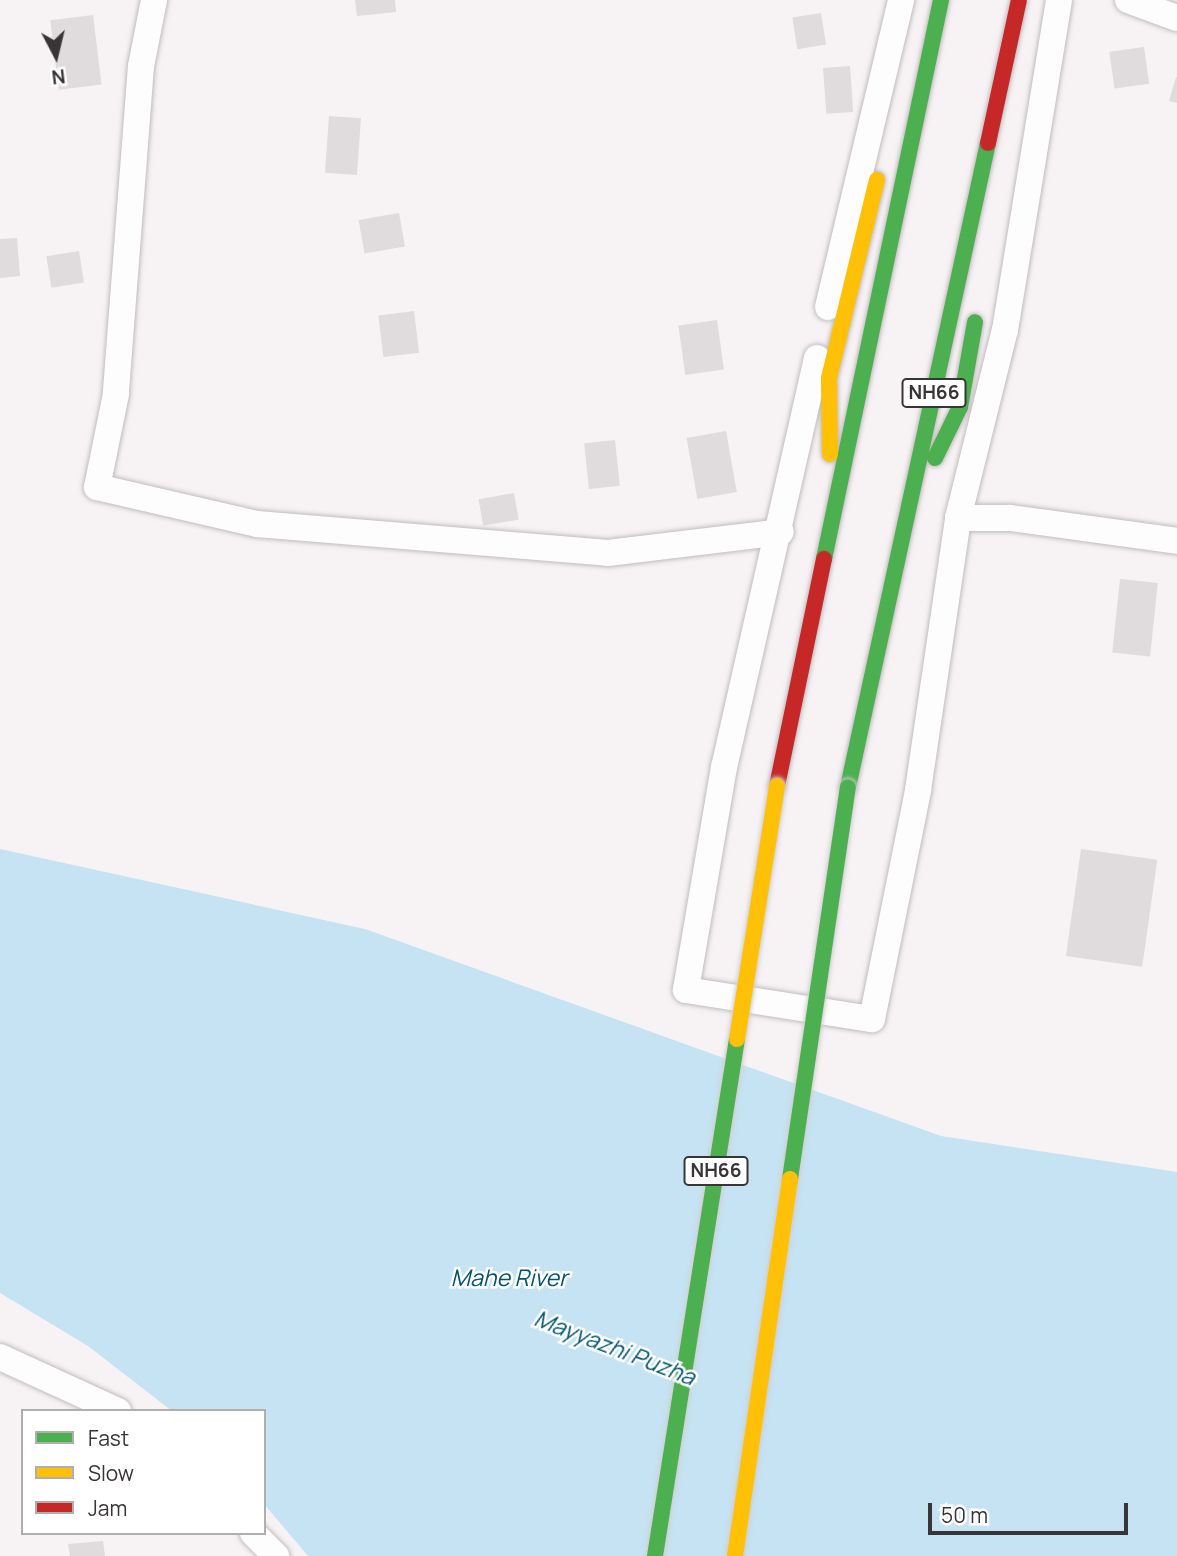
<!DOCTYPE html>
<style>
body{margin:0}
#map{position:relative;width:1177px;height:1556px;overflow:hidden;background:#f7f2f4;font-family:Manrope,sans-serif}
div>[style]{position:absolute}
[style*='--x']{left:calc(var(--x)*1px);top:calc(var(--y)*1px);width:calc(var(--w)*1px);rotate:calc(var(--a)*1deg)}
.water>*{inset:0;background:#c5e3f3}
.building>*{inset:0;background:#e0dbdd;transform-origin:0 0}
.roads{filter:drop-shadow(0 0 2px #c1bdbe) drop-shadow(0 0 2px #c1bdbe)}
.street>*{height:26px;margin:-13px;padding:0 13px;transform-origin:13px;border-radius:13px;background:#fefdfd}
.fast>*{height:16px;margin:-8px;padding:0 8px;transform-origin:8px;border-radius:8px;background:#4caf50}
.slow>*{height:16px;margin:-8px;padding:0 8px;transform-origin:8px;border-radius:8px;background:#ffc107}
.jam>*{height:16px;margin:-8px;padding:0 8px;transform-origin:8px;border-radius:8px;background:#c62828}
.bridges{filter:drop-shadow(0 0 2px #d0cecf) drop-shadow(0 0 2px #d0cecf)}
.fast-bridge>*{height:16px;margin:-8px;padding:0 8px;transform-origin:8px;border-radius:8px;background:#4caf50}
.slow-bridge>*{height:16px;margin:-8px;padding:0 8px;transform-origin:8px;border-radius:8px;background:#ffc107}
span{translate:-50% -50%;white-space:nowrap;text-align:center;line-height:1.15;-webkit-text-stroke:5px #fff;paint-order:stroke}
.shield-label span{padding:2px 5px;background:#fff;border:2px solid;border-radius:5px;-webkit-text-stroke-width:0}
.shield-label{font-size:19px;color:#393536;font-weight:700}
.water-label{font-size:23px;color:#005572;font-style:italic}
.legend{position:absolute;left:21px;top:1409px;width:245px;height:126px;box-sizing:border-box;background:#fff;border:2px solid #b0aeaf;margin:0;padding:9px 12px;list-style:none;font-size:21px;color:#393536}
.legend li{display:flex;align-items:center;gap:14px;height:35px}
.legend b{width:35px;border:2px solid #b0aeaf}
.north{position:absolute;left:21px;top:21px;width:70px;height:70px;-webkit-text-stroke:5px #fff;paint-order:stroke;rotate:173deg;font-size:19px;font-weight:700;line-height:28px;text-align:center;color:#393536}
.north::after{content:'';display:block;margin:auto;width:24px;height:32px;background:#393536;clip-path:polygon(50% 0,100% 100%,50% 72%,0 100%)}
.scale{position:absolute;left:928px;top:1503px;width:200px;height:32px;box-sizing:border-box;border:4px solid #393536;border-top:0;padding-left:9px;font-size:21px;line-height:24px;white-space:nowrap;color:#393536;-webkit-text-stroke:5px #fff;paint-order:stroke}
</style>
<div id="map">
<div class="water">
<i style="clip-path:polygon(0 849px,365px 929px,941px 1136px,1177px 1172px,1177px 1556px,308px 1556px,264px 1504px,264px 1411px,172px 1411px,88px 1346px,0 1293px)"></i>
</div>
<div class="building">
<i style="clip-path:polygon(355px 0,395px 0,396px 12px,357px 16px)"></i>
<i style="left:821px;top:13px;width:32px;height:29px;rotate:81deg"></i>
<i style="left:93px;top:15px;width:70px;height:43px;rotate:83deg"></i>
<i style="left:1144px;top:47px;width:37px;height:35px;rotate:82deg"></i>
<i style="left:850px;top:66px;width:46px;height:27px;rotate:86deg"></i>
<i style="clip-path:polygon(1176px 77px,1177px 77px,1177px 103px,1169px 101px)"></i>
<i style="left:329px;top:116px;width:32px;height:57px;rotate:4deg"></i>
<i style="left:399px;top:213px;width:34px;height:41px;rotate:80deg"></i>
<i style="clip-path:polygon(17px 238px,20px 276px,0 278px,0 239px)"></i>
<i style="left:79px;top:251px;width:32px;height:33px;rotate:81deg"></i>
<i style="left:414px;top:311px;width:42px;height:36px;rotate:83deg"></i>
<i style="left:717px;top:320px;width:50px;height:39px;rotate:82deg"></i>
<i style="left:726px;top:431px;width:62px;height:40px;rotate:80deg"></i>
<i style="left:615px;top:440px;width:46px;height:31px;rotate:84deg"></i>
<i style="left:514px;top:493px;width:27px;height:36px;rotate:80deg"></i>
<i style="left:1120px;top:579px;width:38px;height:74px;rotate:6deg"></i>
<i style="left:1081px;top:849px;width:77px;height:108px;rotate:8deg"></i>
<i style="clip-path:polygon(103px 1541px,105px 1556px,70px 1556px,68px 1544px)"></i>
</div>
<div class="roads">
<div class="street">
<i style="--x:154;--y:0;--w:67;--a:101.1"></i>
<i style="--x:141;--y:66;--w:329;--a:94.4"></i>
<i style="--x:116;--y:394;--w:95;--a:101.5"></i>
<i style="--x:97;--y:487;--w:164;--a:13"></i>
<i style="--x:257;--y:524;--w:352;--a:4.7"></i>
<i style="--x:608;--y:553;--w:174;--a:-6.9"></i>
<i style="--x:1128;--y:0;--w:52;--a:20.2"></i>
<i style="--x:828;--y:307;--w:316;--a:-76.6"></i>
<i style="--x:817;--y:358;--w:419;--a:102.8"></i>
<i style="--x:724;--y:767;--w:226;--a:99.7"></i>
<i style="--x:686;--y:990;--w:188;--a:8.9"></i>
<i style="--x:872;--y:1019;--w:234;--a:-78.6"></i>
<i style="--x:918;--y:790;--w:275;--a:-81.6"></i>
<i style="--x:958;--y:518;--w:194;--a:-76"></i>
<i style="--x:1005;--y:330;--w:334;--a:-80.7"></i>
<i style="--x:958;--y:518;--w:52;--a:0"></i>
<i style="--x:1010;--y:518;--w:169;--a:7.8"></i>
<i style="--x:0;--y:1357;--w:130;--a:24.6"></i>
<i style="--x:253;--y:1533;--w:33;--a:45"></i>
</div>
<div class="fast">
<i style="--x:935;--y:458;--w:57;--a:-63.9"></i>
<i style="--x:960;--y:407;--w:86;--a:-80"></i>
<i style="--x:824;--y:559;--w:571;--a:-78.18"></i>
<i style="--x:848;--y:787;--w:659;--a:-77.74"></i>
</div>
<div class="slow">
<i style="--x:830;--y:454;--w:76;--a:-90.8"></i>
<i style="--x:829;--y:378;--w:204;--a:-76.4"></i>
</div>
<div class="jam">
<i style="--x:988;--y:143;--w:146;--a:-77.8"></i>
<i style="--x:777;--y:786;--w:232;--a:-78.3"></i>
</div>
</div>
<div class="bridges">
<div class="fast-bridge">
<i style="--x:790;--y:1179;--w:396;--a:-81.6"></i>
<i style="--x:655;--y:1556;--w:523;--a:-80.99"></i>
</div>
<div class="slow-bridge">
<i style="--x:737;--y:1039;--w:256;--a:-81"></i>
<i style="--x:735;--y:1556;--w:381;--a:-81.7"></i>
</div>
</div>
<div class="shield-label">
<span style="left:934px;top:393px">NH66</span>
<span style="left:716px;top:1171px">NH66</span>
</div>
<div class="water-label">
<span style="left:509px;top:1277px">Mahe River</span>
<span style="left:615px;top:1347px;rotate:21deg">Mayyazhi Puzha</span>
</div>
<ul class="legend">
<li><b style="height:9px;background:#4caf50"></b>Fast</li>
<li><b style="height:9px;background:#ffc107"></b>Slow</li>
<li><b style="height:9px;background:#c62828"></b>Jam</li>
</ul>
<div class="north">N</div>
<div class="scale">50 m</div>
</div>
